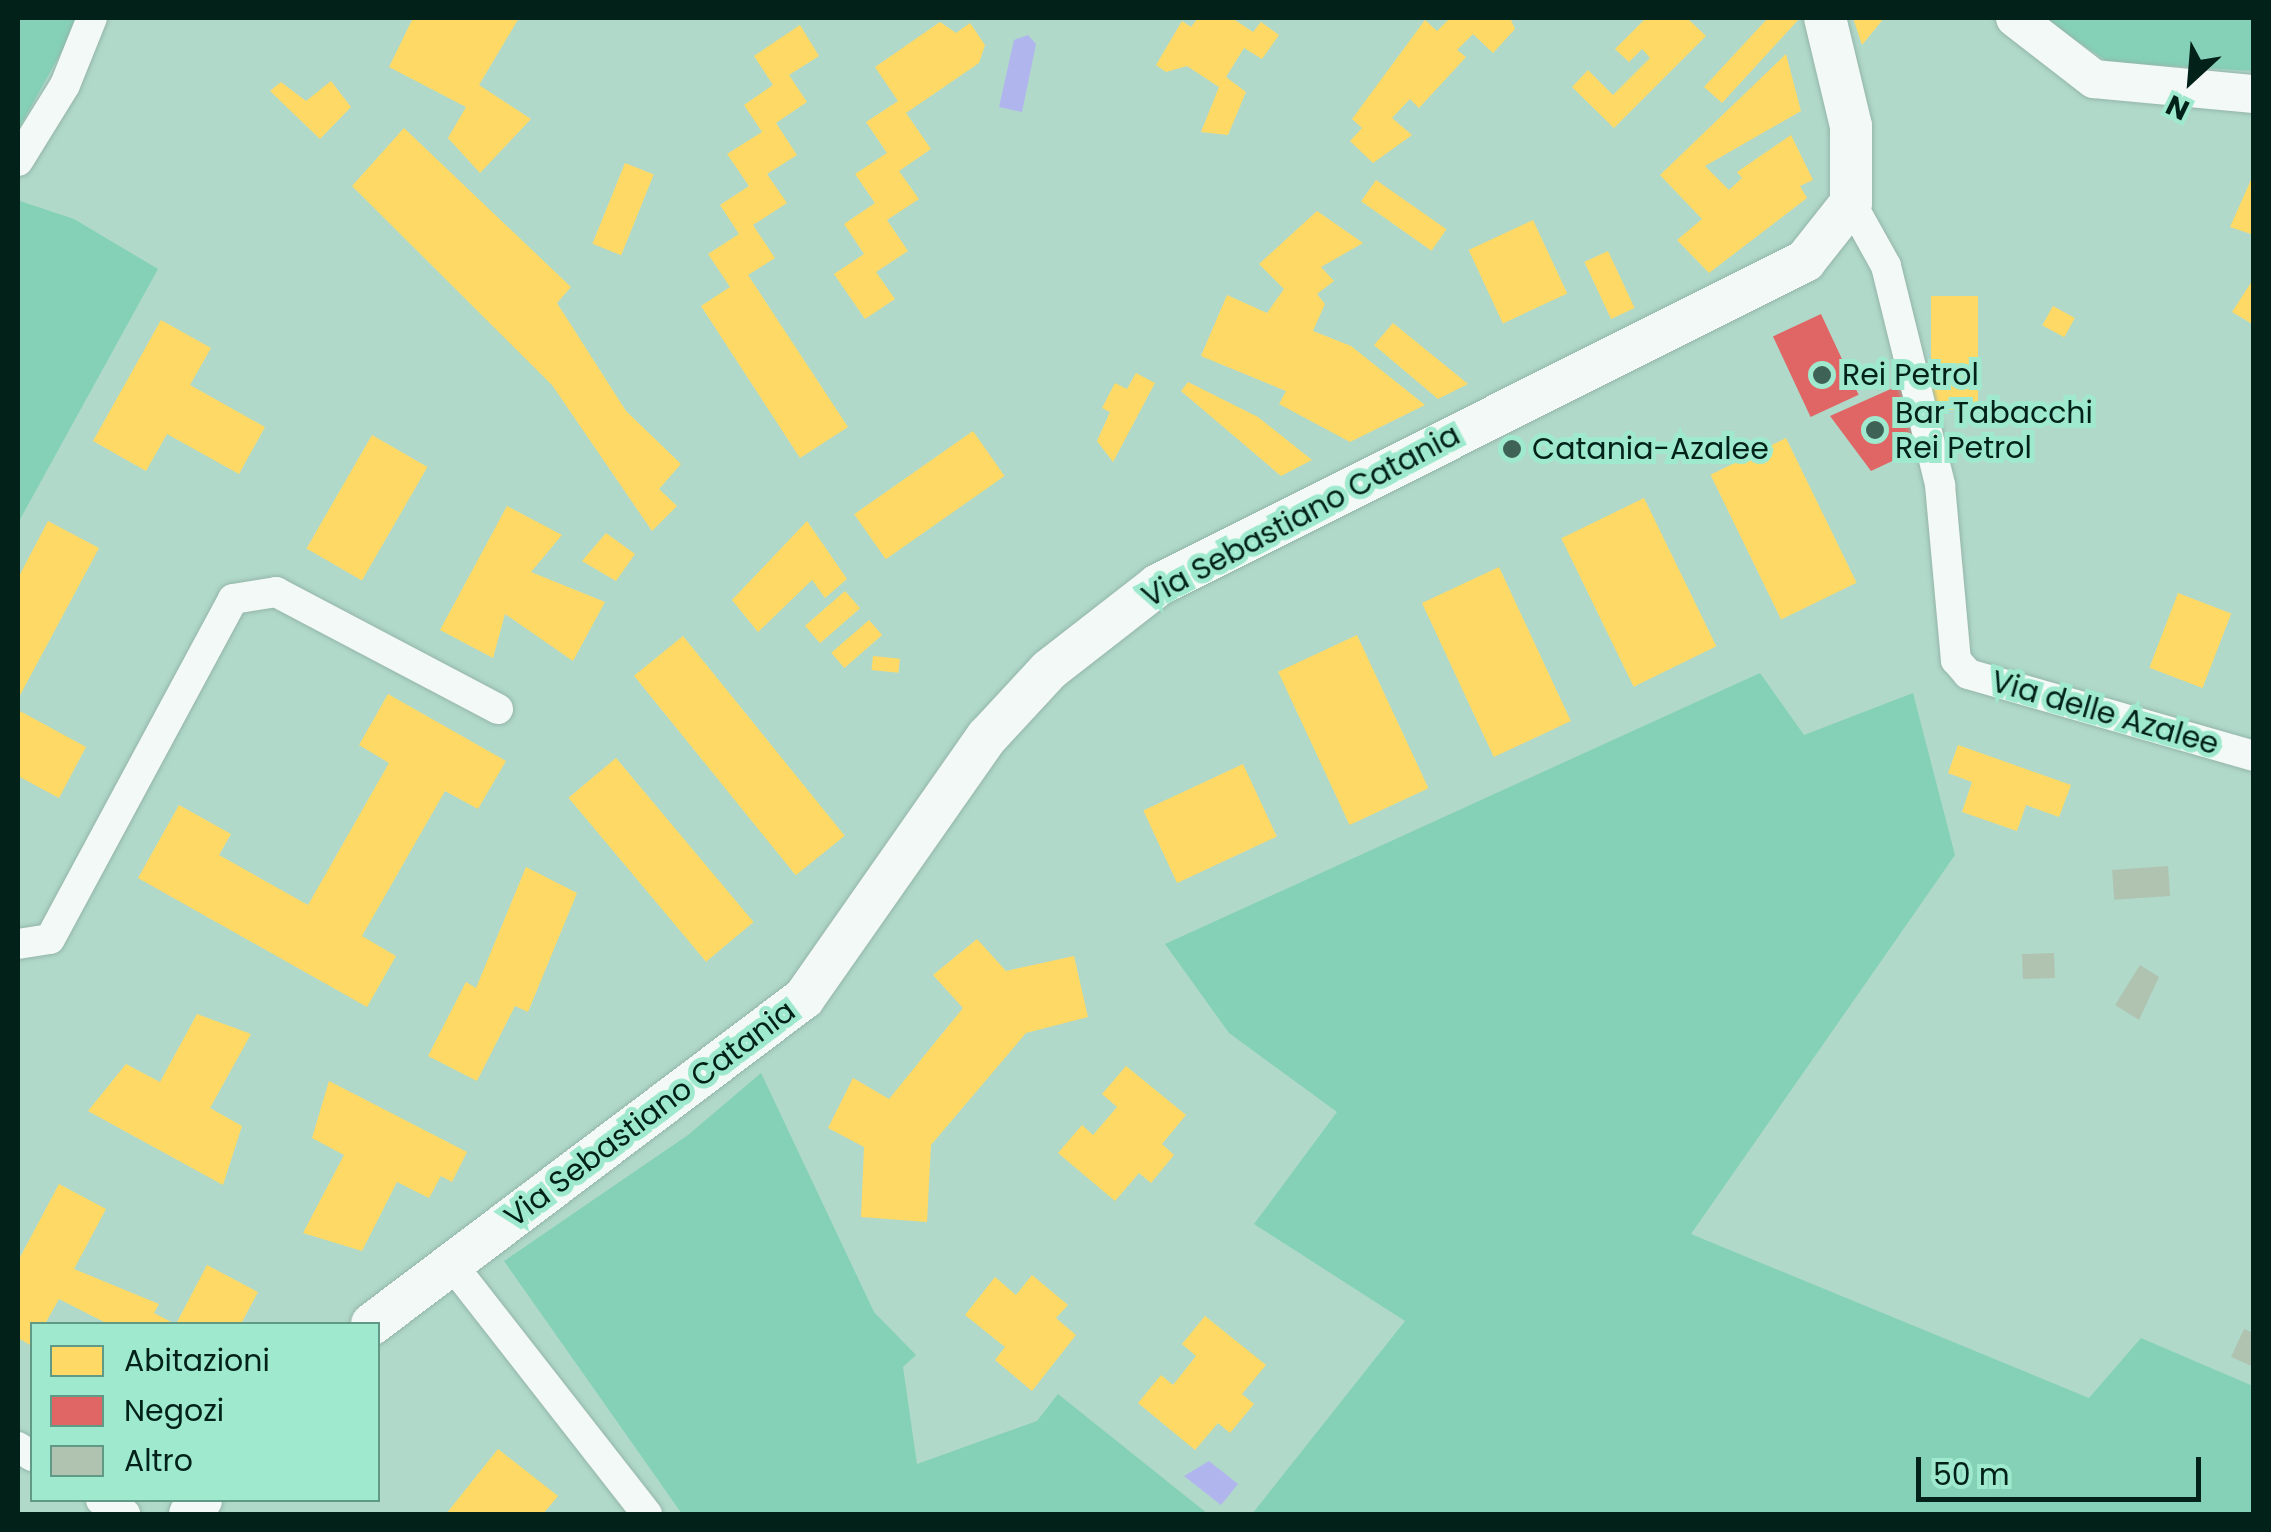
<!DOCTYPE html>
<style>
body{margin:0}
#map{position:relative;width:2271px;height:1532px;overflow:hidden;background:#b0d9ca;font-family:Poppins,sans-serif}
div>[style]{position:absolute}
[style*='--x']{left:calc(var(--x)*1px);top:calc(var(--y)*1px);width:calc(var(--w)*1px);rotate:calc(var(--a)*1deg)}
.green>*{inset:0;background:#85d1b7}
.water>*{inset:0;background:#b1b5ee}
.homes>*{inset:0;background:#ffd966;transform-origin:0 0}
.shops>*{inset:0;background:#e06666;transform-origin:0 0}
.building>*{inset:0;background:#b0c3b0;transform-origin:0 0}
.roads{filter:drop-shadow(0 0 2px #94b5a9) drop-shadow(0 0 2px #94b5a9)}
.minor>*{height:30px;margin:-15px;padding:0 15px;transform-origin:15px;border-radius:15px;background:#f3f9f7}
.tertiary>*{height:38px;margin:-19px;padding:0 19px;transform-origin:19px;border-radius:19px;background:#f3f9f7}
.secondary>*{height:42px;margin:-21px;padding:0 21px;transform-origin:21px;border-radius:21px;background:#f3f9f7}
.dots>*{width:28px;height:28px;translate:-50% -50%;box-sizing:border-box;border:5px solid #9feacf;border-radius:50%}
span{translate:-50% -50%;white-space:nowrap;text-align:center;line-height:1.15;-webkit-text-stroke:10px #9feacf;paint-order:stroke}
.poi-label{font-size:30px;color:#022219}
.left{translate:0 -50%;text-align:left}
.street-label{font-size:30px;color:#022219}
.frame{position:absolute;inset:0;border:20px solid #022219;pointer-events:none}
.legend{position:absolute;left:30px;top:1322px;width:350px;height:180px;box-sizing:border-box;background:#9feacf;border:2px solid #609a86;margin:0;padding:12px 18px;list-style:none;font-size:30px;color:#022219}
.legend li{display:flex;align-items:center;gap:20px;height:50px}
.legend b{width:50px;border:2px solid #609a86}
.north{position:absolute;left:2141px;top:30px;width:100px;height:100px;-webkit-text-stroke:8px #9feacf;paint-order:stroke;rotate:206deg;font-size:28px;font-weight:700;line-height:40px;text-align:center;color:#022219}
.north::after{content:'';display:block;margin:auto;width:35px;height:45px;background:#022219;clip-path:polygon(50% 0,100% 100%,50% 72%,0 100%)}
.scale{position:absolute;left:1916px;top:1457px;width:285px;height:45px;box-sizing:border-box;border:5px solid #022219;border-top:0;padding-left:12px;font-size:30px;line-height:35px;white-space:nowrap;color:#022219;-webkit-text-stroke:8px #9feacf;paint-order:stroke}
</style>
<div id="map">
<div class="green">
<i style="clip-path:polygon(18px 18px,80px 18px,18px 130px)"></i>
<i style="clip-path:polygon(2043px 18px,2253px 18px,2253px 71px,2108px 62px)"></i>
<i style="clip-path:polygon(20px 201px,74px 219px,158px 269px,18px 523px)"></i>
<i style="clip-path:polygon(1760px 673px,1804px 735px,1913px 693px,1955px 855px,1691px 1234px,2089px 1398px,2141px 1338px,2253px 1386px,2253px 1514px,1252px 1514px,1405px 1321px,1254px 1224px,1337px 1112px,1229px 1033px,1165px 944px)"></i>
<i style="clip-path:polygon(761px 1073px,874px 1312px,916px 1355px,903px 1367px,917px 1464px,1037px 1421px,1058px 1394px,1208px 1514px,682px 1514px,504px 1261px,688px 1135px)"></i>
</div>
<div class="water">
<i style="clip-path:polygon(1028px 35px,1036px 44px,1022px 112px,999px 107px,1014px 40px)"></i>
<i style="clip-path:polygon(1209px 1461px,1238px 1484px,1221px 1505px,1184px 1476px)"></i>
</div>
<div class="homes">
<i style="clip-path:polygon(413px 18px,519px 18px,479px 85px,531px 119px,480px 173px,448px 138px,466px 107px,389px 67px)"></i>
<i style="clip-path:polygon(1198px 18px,1232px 18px,1253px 32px,1261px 22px,1279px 35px,1262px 59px,1244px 48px,1226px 77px,1246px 92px,1228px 135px,1201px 132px,1219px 87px,1187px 66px,1166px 72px,1156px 65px,1182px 21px,1191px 27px)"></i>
<i style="clip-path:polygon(1450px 18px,1510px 18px,1515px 29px,1493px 53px,1473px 34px,1457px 50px,1466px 57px,1419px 108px,1410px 99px,1392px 118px,1412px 135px,1373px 163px,1350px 141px,1362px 128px,1352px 119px,1425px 20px,1437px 31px)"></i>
<i style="clip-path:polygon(1646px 18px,1687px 18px,1706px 36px,1614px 128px,1572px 87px,1588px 70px,1613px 95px,1650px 58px,1642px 49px,1629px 62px,1615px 49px)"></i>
<i style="clip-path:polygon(1768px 18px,1799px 19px,1722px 103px,1704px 87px)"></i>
<i style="clip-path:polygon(1853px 18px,1884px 18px,1862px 45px)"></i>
<i style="clip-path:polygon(940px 22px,956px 33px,970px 23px,985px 45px,979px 63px,906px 113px,931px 149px,899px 171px,919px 199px,887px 220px,908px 251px,876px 272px,895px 299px,865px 319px,834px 274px,864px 254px,844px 224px,875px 203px,855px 174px,887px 153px,866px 122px,898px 101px,875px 67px)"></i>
<i style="clip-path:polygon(800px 25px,819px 56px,789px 75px,807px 102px,776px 123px,797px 155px,767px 174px,787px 203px,753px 225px,775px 258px,748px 275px,848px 427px,800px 458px,701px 306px,730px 287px,708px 254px,739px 234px,720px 205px,749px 186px,727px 154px,762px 132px,744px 105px,773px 85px,754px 56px)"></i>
<i style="clip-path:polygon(1786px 54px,1801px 111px,1705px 166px,1729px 190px,1742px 178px,1737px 172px,1791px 135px,1813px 180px,1800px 186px,1807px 198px,1709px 273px,1677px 240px,1702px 219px,1660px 175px)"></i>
<i style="clip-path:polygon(331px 81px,351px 107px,320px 139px,270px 91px,281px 82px,306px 101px)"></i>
<i style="clip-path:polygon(404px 128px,571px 287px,557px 303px,626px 411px,681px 464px,659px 489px,677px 506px,652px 531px,552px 385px,352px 186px)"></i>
<i style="left:625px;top:163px;width:31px;height:87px;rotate:22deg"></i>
<i style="clip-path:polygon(2254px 173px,2254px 235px,2230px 227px)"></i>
<i style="left:1376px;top:180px;width:86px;height:26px;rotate:35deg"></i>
<i style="clip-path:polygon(1317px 211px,1363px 243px,1321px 267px,1334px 281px,1317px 294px,1325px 304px,1313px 331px,1351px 346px,1425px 405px,1350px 442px,1279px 404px,1286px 391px,1201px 356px,1227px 295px,1267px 313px,1284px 289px,1259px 264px)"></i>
<i style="left:1533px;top:220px;width:81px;height:71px;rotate:65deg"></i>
<i style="left:1608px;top:251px;width:63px;height:26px;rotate:65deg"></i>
<i style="clip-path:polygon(2254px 278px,2254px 325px,2232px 312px)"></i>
<i style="left:1931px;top:296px;width:47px;height:114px"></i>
<i style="left:2053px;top:306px;width:25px;height:22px;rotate:29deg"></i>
<i style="clip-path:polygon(161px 320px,211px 348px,190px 385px,265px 427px,239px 474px,167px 434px,146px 471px,93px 441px)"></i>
<i style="clip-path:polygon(1393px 323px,1468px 384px,1438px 399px,1374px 345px)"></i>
<i style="clip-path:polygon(1136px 373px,1155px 383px,1113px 462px,1097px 441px,1110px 412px,1102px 408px,1115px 383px,1127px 389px)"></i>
<i style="clip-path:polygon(1188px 382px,1258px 417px,1312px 460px,1281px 476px,1181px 391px)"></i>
<i style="left:973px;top:431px;width:55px;height:145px;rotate:55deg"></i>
<i style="left:372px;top:435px;width:64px;height:131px;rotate:30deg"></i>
<i style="left:1786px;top:438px;width:161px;height:84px;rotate:64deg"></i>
<i style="left:1644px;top:498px;width:165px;height:92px;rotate:64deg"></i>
<i style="clip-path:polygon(507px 506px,562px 535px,531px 572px,605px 602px,573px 661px,505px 614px,493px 658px,440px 630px)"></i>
<i style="clip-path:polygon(48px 521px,99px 548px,18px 699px,18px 578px)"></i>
<i style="clip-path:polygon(807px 521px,847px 579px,825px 598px,812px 580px,758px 632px,732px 600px)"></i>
<i style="clip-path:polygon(606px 533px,635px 554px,616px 581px,582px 561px)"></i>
<i style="left:1499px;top:567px;width:170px;height:85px;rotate:65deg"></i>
<i style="left:845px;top:591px;width:23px;height:53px;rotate:49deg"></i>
<i style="left:2178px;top:593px;width:57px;height:80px;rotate:21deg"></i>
<i style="left:869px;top:620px;width:20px;height:50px;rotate:49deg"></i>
<i style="left:1357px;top:635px;width:169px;height:87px;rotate:65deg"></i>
<i style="left:683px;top:636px;width:257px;height:63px;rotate:51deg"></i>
<i style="left:873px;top:656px;width:27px;height:14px;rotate:6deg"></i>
<i style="clip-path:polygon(388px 694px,506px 761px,478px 809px,445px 791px,362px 936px,396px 956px,367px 1007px,138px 878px,179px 805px,231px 834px,219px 855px,308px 905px,389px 763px,359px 745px)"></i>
<i style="clip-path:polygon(18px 710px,86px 747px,59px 798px,18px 776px)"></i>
<i style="clip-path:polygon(1958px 745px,2071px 785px,2059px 817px,2026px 805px,2017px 831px,1962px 812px,1972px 782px,1948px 773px)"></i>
<i style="left:616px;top:758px;width:214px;height:62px;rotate:50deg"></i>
<i style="left:1243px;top:764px;width:80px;height:110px;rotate:65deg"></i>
<i style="clip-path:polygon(526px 867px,577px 893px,528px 1012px,515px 1006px,477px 1081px,428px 1056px,466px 982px,476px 988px)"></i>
<i style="clip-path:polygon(977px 939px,1006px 971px,1074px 956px,1088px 1017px,1026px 1033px,931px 1145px,927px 1222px,861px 1217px,864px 1147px,828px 1128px,853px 1078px,889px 1099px,963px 1008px,933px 975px)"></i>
<i style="clip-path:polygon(197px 1014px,251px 1034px,210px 1108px,242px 1126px,223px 1185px,88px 1111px,126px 1064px,160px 1082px)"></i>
<i style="clip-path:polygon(1126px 1066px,1186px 1115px,1162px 1144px,1174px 1155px,1151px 1183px,1139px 1173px,1115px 1201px,1058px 1153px,1082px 1125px,1093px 1135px,1117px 1107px,1102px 1094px)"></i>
<i style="clip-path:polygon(329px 1081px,467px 1152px,452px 1182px,441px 1176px,429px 1198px,397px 1182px,362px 1251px,303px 1233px,344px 1155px,312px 1138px)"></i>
<i style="clip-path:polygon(59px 1184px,106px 1209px,74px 1269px,159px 1304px,154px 1313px,175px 1324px,108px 1324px,59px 1299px,45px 1324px,32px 1324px,32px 1346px,18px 1338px,18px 1261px)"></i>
<i style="clip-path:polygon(207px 1265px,258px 1292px,241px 1324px,176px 1324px)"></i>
<i style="clip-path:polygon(1032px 1275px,1068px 1305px,1056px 1318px,1076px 1335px,1032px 1391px,995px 1360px,1005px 1347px,965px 1315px,995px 1277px,1016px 1295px)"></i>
<i style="clip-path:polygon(1205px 1316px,1266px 1365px,1242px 1394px,1254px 1404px,1230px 1433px,1218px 1423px,1195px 1450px,1138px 1403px,1161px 1375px,1173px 1385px,1196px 1356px,1182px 1344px)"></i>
<i style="clip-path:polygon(498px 1449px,558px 1496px,543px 1514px,446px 1514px)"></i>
</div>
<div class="shops">
<i style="left:1821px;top:314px;width:89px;height:53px;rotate:65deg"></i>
<i style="clip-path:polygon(1902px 384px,1918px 449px,1871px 471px,1830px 416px)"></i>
</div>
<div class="building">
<i style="left:2168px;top:866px;width:30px;height:56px;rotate:86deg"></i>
<i style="left:2054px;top:953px;width:25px;height:32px;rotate:88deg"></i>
<i style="clip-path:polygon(2140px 965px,2159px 977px,2139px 1020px,2115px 1005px)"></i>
<i style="clip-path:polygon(2244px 1329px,2254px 1333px,2254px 1367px,2231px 1357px)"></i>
</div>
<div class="roads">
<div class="minor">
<i style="--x:18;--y:161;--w:89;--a:-58.3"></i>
<i style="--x:65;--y:85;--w:72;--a:-68.1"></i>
<i style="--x:1851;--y:203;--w:72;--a:60.9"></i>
<i style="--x:1886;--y:266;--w:226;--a:76.1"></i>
<i style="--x:1940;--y:485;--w:176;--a:84.8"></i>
<i style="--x:1956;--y:660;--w:18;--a:49"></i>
<i style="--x:1968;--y:674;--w:298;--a:16"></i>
<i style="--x:18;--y:944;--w:32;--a:-9"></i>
<i style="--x:50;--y:939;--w:386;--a:-61.7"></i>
<i style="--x:233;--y:599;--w:44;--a:-9.2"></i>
<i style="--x:276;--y:592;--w:251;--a:27.8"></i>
<i style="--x:450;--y:1262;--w:320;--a:52"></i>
<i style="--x:18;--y:1447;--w:17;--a:33"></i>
<i style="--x:101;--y:1500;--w:28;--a:30"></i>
</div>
<div class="tertiary">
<i style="--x:2015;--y:18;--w:100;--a:37.7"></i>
<i style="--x:2094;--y:79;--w:161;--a:5.4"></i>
</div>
<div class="secondary">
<i style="--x:372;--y:1324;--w:541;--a:-37.04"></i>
<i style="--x:804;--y:998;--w:319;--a:-55"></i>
<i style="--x:987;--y:737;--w:91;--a:-47.2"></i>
<i style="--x:1049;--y:670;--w:138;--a:-37.9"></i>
<i style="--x:1158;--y:585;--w:724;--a:-26.6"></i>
<i style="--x:1805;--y:261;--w:74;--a:-51.6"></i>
<i style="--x:1851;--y:203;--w:77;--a:-90"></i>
<i style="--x:1851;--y:126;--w:111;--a:-103.5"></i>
<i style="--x:190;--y:1514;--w:18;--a:-52"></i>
</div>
</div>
<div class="dots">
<i style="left:1822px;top:375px;background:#3f6257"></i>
<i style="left:1875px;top:430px;background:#3f6257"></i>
<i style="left:1512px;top:449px;background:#3f6257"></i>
</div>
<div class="poi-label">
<span class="left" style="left:1842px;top:375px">Rei Petrol</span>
<span class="left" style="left:1895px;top:430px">Bar Tabacchi<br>Rei Petrol</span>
<span class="left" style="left:1532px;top:449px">Catania-Azalee</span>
</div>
<div class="street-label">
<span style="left:1301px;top:516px;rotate:-28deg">Via Sebastiano Catania</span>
<span style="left:2105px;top:713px;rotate:16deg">Via delle Azalee</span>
<span style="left:650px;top:1114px;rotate:-37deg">Via Sebastiano Catania</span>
</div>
<div class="frame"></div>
<ul class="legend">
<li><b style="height:28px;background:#ffd966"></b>Abitazioni</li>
<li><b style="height:28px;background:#e06666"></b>Negozi</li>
<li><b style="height:28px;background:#b0c3b0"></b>Altro</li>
</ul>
<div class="north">N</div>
<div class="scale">50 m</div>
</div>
